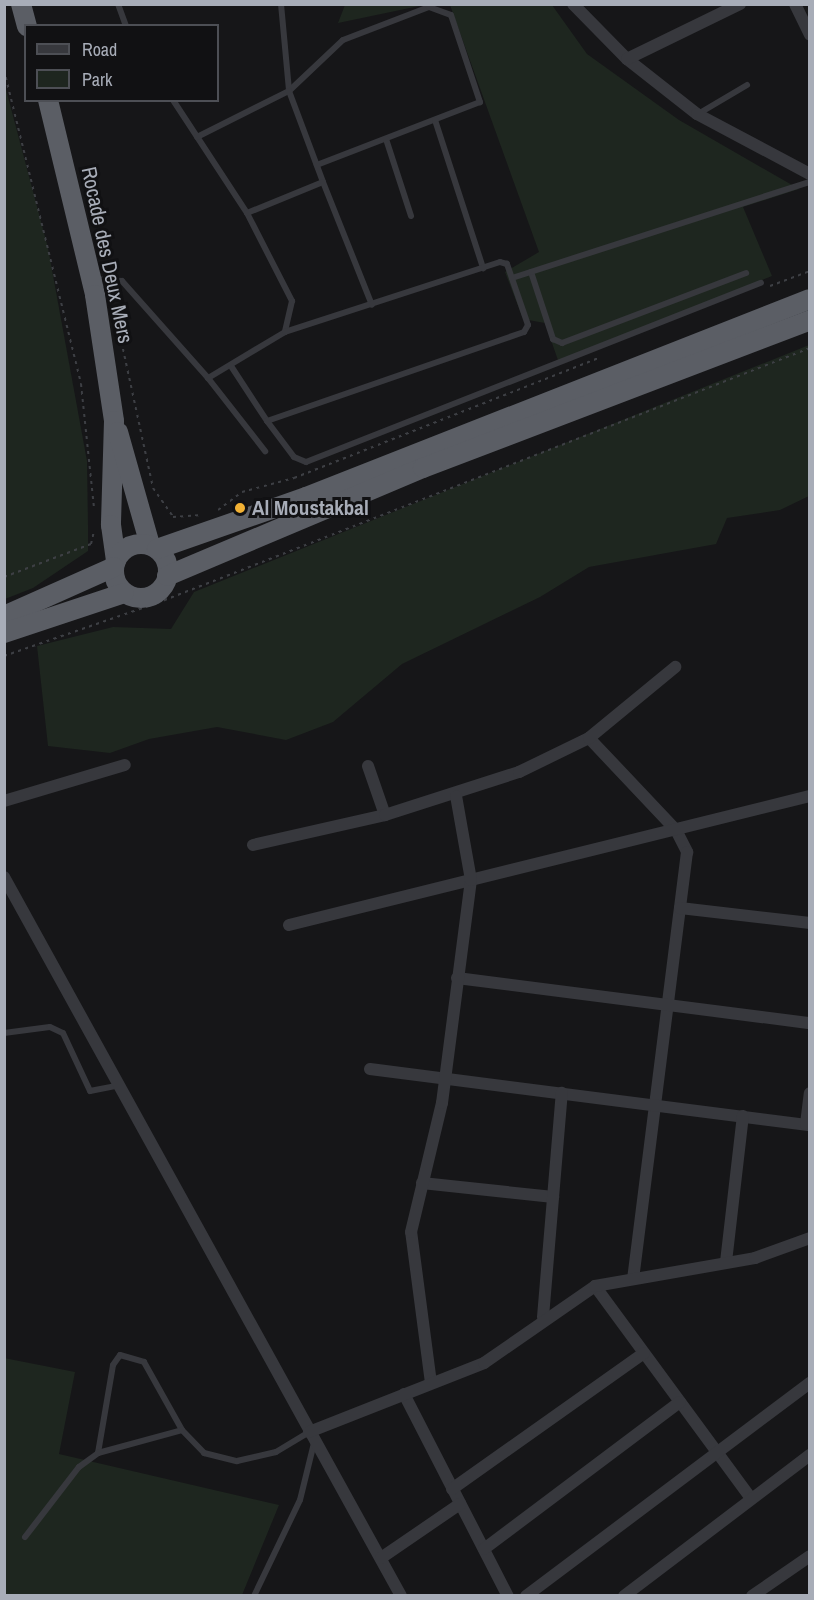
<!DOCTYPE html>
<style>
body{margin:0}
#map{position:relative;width:814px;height:1600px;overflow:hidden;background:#161618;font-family:"Archivo Narrow",sans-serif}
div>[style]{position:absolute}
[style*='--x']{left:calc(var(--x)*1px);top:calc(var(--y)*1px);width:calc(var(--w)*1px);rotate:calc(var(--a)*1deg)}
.green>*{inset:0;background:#1e261f}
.path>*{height:2px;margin-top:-1px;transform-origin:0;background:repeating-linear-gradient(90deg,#3d3f44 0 3px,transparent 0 7.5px)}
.service>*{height:6px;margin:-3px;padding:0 3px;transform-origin:3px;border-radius:3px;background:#37383d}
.minor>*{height:12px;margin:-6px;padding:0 6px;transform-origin:6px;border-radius:6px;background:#37383d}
.trunk>*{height:20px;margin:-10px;padding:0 10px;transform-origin:10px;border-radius:10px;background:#5b5e65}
.trunk>.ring{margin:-10px;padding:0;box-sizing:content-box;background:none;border:20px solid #5b5e65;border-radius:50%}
.dots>*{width:16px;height:16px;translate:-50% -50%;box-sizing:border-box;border:3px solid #111113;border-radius:50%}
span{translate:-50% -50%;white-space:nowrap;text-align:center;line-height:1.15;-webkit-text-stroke:6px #111113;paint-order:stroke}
.street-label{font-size:21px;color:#a8adb8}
.poi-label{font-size:21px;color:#a8adb8;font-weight:700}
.left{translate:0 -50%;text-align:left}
.frame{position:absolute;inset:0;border:6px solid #a8adb8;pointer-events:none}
.legend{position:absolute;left:24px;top:24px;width:195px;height:78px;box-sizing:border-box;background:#111113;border:2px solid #4d4f55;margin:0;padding:8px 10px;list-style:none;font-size:18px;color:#a8adb8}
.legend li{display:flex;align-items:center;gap:12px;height:30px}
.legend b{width:30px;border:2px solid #4d4f55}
</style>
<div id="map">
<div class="green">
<i style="clip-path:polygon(345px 5px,345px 4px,424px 5px,338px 23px)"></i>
<i style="clip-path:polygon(450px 5px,552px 5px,587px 54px,679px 120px,799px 189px,743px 207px,772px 276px,559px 363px,545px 323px,523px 319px,505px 272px,539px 252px)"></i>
<i style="clip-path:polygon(4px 82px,48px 248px,87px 461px,88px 526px,88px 551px,33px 588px,5px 599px)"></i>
<i style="clip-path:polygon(809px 345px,809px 496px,780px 510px,727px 518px,716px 544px,589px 567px,540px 597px,402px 664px,333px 722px,286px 740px,217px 727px,149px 739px,110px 753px,48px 746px,37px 646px,113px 627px,171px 629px,194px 592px)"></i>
<i style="clip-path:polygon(4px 1358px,75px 1372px,59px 1454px,279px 1505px,242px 1595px,5px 1595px)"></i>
</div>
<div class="path">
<i style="--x:4;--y:70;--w:323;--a:76.2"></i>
<i style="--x:81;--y:384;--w:124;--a:84"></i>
<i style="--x:770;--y:286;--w:43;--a:-20.6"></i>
<i style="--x:115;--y:312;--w:180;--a:77.8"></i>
<i style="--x:153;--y:488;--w:35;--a:55"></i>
<i style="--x:173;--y:517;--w:29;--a:-4"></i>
<i style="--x:218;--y:510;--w:30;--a:-37"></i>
<i style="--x:242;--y:492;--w:54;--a:-15.1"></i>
<i style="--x:294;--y:478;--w:328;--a:-21.5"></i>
<i style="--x:4;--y:577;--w:93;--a:-20.8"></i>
<i style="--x:91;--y:544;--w:13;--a:-77"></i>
<i style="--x:4;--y:656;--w:162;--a:-19.1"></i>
<i style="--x:157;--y:603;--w:701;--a:-21.33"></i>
</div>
<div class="service">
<i style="--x:118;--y:4;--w:23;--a:70"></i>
<i style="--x:281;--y:4;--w:87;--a:84.7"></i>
<i style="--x:289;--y:91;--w:74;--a:-43.4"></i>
<i style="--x:343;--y:40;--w:92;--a:-21"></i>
<i style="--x:429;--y:7;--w:23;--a:20"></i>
<i style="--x:451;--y:15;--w:92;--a:71.6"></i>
<i style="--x:480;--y:102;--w:175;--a:158.9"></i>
<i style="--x:173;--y:100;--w:135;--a:56.8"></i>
<i style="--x:247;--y:213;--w:99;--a:62.9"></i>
<i style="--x:292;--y:301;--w:32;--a:103"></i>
<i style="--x:285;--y:332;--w:90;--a:149.1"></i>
<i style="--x:698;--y:114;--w:57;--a:-30.6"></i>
<i style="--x:435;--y:120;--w:156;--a:72"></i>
<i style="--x:197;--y:137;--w:103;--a:-26.6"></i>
<i style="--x:289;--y:91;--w:97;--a:69.5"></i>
<i style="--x:386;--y:139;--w:81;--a:72"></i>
<i style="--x:247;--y:213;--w:82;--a:-22.2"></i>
<i style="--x:323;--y:182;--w:132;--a:68.3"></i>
<i style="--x:531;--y:272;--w:71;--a:71.8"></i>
<i style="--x:553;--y:339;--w:10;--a:24"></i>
<i style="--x:562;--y:343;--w:197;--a:-20.8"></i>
<i style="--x:512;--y:278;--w:313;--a:-17.9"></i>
<i style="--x:95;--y:279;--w:27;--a:4"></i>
<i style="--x:122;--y:281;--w:130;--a:48.4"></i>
<i style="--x:208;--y:378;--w:93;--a:52"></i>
<i style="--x:231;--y:366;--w:66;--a:56.8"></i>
<i style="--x:267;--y:421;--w:272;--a:-19.1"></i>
<i style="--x:524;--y:332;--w:8;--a:-60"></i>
<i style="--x:528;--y:325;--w:65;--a:-109"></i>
<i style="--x:507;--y:264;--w:7;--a:-164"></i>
<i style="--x:500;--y:262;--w:226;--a:162"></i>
<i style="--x:267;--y:421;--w:45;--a:53.1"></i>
<i style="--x:294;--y:457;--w:13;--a:23"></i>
<i style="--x:306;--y:462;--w:489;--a:-21.5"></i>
<i style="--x:4;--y:1033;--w:46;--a:-7.4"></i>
<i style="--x:50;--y:1027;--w:14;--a:25"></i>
<i style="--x:63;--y:1033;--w:64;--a:65"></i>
<i style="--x:90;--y:1091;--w:32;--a:-11"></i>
<i style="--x:98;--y:1453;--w:89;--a:-80.3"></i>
<i style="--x:113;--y:1365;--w:12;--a:-55"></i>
<i style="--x:120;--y:1355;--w:25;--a:16"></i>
<i style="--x:144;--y:1362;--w:78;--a:60.8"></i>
<i style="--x:25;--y:1537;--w:88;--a:-52.4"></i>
<i style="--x:79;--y:1467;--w:24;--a:-36"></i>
<i style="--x:98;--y:1453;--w:87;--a:-15.3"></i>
<i style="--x:182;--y:1430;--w:32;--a:46"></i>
<i style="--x:204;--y:1453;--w:34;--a:14"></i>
<i style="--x:237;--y:1461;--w:40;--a:-13"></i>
<i style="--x:276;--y:1452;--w:39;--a:-31"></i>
<i style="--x:254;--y:1596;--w:106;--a:-64.4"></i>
<i style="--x:300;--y:1500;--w:59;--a:-76.2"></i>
</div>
<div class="minor">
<i style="--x:573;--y:4;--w:77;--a:45.5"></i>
<i style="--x:627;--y:59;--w:89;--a:38.2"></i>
<i style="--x:697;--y:114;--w:128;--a:28"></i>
<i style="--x:795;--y:4;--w:34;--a:64"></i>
<i style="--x:627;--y:59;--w:126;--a:-26"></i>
<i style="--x:589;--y:738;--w:127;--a:46.6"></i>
<i style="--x:676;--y:830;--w:25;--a:63"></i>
<i style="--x:687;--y:852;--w:428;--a:97.2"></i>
<i style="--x:368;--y:766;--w:52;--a:70.9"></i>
<i style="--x:4;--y:801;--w:126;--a:-16.6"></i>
<i style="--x:253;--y:845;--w:135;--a:-12.8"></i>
<i style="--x:385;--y:815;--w:141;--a:-17.8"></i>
<i style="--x:519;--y:772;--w:78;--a:-25.9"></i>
<i style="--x:589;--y:738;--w:112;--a:-39.5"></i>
<i style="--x:4;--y:877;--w:821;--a:61.09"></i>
<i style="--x:680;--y:908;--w:131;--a:6.6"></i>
<i style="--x:289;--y:925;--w:537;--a:-13.91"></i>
<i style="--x:457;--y:978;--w:356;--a:7.3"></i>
<i style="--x:370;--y:1069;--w:444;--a:7.3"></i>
<i style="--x:806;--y:1124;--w:31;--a:-83"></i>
<i style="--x:422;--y:1183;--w:132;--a:6.1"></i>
<i style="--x:726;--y:1262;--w:147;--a:-83.4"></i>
<i style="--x:595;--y:1286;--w:263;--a:53.7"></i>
<i style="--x:543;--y:1317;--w:225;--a:-85.2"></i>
<i style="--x:431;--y:1383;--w:152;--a:-97.5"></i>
<i style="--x:411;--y:1232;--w:133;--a:-76.5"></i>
<i style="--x:442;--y:1103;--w:225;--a:-82.6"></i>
<i style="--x:471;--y:880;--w:85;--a:-100.1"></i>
<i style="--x:404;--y:1394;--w:227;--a:62.8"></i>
<i style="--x:309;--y:1432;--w:188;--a:-21.5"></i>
<i style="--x:484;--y:1363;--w:135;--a:-34.7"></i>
<i style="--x:595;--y:1286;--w:162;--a:-9.9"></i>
<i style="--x:755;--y:1258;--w:59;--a:-20"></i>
<i style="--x:452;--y:1489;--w:235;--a:-35.3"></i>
<i style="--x:484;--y:1549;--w:245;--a:-36.9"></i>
<i style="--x:381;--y:1558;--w:96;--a:-34.4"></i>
<i style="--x:526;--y:1596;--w:355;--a:-36.9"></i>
<i style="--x:624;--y:1596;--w:233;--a:-37.2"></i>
<i style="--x:752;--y:1596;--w:70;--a:-34.6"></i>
</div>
<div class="trunk">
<i style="--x:21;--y:4;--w:23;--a:75"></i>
<i style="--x:48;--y:100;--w:201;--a:76.4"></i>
<i style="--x:95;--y:295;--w:127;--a:81.4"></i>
<i style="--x:114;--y:421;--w:104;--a:91.7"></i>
<i style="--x:111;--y:525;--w:36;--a:82"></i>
<i style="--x:118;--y:432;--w:117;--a:74.2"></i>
<i class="ring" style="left:114px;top:544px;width:34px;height:34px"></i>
<i style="--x:157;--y:549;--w:158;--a:-19.2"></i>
<i style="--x:306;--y:497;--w:541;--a:-21.45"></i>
<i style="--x:167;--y:576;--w:278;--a:-22.9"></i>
<i style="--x:423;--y:468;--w:414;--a:-20.9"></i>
<i style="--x:4;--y:616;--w:120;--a:-24"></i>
<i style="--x:4;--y:633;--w:126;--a:-18.4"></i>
</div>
<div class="dots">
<i style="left:240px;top:508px;background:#f2b134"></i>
</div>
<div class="street-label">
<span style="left:107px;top:255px;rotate:78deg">Rocade des Deux Mers</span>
</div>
<div class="poi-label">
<span class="left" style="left:252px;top:508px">Al Moustakbal</span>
</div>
<div class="frame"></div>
<ul class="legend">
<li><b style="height:8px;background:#37383d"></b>Road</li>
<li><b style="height:16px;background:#1e261f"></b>Park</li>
</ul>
</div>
